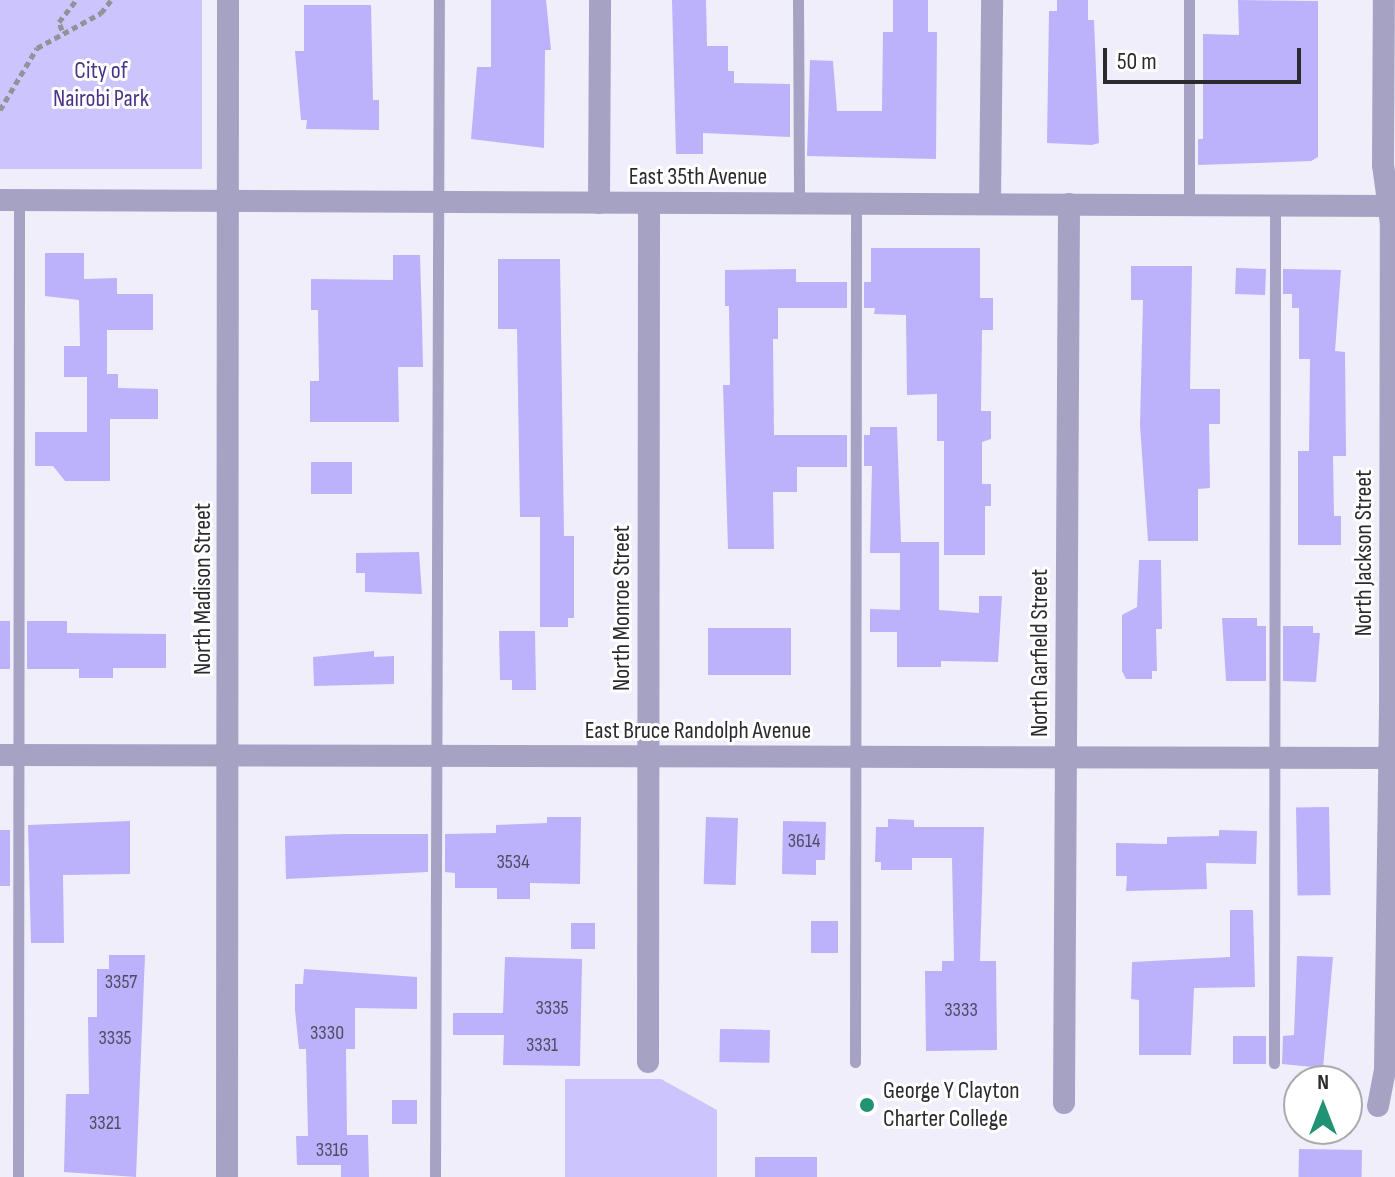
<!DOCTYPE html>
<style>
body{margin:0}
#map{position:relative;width:1395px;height:1177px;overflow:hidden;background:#f0eefb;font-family:"Sofia Sans Condensed",sans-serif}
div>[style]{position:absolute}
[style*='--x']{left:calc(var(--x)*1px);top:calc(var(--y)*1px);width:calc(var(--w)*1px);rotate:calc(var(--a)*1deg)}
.green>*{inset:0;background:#cbc4fd;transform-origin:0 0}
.building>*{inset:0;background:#bcb1fb;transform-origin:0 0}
.path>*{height:5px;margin-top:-2.5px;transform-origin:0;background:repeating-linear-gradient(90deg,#93929a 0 6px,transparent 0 10px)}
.service>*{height:11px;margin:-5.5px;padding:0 5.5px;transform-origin:5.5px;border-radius:5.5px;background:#a6a2c3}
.minor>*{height:22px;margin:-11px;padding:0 11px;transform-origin:11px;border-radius:11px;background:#a6a2c3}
.tertiary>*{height:22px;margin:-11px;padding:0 11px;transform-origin:11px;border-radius:11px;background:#a6a2c3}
.dots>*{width:22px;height:22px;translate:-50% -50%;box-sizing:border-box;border:4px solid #fff;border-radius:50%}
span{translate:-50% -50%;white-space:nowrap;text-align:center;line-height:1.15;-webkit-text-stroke:6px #fff;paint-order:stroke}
.number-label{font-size:20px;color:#4f4c62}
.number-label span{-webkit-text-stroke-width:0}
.park-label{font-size:24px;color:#493488}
.street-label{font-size:24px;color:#2b2b2f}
.poi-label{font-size:24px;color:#2b2b2f}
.left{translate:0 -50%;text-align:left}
.north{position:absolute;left:1283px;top:1065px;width:80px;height:80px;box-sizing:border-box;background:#fff;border:2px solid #aaaaac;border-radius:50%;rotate:0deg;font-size:22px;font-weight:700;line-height:32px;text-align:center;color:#2b2b2f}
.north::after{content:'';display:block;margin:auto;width:28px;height:36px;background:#219274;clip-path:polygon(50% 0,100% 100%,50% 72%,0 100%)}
.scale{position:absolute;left:1103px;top:48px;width:198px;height:36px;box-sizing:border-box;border:4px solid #2b2b2f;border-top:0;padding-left:10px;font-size:24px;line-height:28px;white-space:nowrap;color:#2b2b2f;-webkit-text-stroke:6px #fff;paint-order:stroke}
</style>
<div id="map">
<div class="green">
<i style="left:0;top:0;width:202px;height:169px"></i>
<i style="clip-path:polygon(565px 1079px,661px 1079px,717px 1110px,717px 1177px,565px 1177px)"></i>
</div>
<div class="building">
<i style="clip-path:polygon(491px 0,546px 0,551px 50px,545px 50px,544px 148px,471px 139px,477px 67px,491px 67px)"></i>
<i style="clip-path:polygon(672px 0,706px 0,707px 46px,728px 46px,728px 71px,734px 71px,734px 83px,790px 84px,790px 137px,703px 133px,703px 154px,676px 154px)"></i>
<i style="clip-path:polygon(893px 0,928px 0,928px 32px,937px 32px,936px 159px,807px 156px,810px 60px,833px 61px,837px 111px,882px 111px,883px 32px,893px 32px)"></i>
<i style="clip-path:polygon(1057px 0,1088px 0,1088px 20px,1094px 20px,1099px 143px,1092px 145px,1047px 143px,1049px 11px,1057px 11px)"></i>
<i style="clip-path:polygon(1238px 0,1318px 1px,1318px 157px,1311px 161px,1198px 165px,1198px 139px,1203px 139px,1203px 34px,1239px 35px)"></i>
<i style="clip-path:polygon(304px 5px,371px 5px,373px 100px,379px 100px,379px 130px,306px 129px,307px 120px,301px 120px,295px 51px,304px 51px)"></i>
<i style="clip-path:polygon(871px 248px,980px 248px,980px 298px,993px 298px,993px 330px,982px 330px,981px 411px,991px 411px,991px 439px,982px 442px,982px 484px,991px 484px,991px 506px,985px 506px,985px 555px,944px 555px,944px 441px,937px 441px,937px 394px,907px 395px,906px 315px,874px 314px,875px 308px,864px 308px,864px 282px,871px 282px)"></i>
<i style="clip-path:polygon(45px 253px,84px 253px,84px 279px,117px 278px,117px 294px,153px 294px,153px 330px,107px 330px,107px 374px,118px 374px,118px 388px,158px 389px,158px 419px,110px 419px,110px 481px,65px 481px,53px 466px,35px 466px,35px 432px,87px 432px,87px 377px,64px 377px,64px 346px,80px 346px,79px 300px,45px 296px)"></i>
<i style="clip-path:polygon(393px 255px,420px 255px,422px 322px,423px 367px,398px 367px,399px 422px,310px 422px,310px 381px,319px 381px,318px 310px,311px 310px,311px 279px,393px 280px)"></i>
<i style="clip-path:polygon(498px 259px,560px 259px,564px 536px,574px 536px,574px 618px,568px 618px,568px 627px,540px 627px,540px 517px,520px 517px,517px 329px,498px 329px)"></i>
<i style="clip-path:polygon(1131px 266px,1192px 266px,1190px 389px,1220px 389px,1220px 424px,1209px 424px,1210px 488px,1198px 489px,1198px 541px,1148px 541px,1140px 425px,1143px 300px,1131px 300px)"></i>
<i style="left:1236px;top:268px;width:30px;height:26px;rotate:2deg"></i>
<i style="clip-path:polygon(796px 269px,796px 282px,847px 282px,847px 308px,778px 308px,778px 339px,773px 339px,774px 435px,847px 435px,847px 467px,797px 467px,797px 492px,773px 492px,774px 549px,728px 549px,723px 385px,730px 385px,729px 306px,725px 306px,725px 270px)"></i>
<i style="clip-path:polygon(1283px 269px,1341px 270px,1335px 351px,1345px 352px,1346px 456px,1333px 456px,1334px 516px,1341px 516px,1341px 545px,1298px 545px,1298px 451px,1309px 451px,1310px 359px,1299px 359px,1299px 308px,1292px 308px,1292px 294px,1283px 294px)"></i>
<i style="clip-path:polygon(870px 427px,897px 427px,901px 542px,939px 542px,939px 610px,979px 613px,979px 596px,1002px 596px,998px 662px,941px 661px,941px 667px,897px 667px,897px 632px,870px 632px,870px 609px,900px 610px,900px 553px,870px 553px,872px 466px,864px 466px,864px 435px,870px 435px)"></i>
<i style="left:352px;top:462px;width:32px;height:41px;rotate:90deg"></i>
<i style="clip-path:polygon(419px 552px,422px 594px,365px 592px,365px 573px,356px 573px,356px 553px)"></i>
<i style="clip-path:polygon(1139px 560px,1161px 560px,1162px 629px,1156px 629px,1157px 671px,1152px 671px,1152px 679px,1126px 679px,1122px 671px,1122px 615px,1137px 607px)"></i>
<i style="clip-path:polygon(1222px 618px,1257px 618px,1257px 626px,1266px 626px,1266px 681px,1226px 681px)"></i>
<i style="left:0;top:621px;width:10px;height:48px"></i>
<i style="clip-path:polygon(27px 621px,67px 621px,67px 633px,166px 634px,166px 668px,113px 668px,113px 678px,79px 678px,79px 669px,27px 669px)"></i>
<i style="clip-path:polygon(1283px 626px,1313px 626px,1313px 633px,1320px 633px,1316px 682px,1283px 681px)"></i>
<i style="left:708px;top:628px;width:83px;height:47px"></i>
<i style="clip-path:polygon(499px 631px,535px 631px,536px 690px,512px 690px,512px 680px,500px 680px)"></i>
<i style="clip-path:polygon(374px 651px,374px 657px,394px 656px,394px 684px,314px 686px,313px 657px)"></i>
<i style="left:1329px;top:807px;width:88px;height:33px;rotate:89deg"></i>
<i style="clip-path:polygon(547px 817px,581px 817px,580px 884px,530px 883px,530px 899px,497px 899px,497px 888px,455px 888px,455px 873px,445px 872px,445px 834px,496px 833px,496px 825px,547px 823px)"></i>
<i style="left:706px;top:817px;width:32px;height:67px;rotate:2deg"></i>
<i style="clip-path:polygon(888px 819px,914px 820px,914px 827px,984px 827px,980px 961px,996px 961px,997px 1050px,926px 1051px,925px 971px,942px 971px,942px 961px,954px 961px,952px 858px,912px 858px,912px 870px,881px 870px,881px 862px,875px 862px,876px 827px,888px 827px)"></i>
<i style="clip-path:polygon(130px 821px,130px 874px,63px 875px,64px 943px,31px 943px,28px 825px)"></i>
<i style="clip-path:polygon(783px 821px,826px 822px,825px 860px,816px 860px,816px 875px,782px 874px)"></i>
<i style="left:0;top:830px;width:10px;height:56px"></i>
<i style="clip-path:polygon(1219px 830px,1257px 831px,1256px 864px,1206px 863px,1207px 889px,1126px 891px,1127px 876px,1116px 876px,1116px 843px,1167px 844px,1167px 837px,1219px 836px)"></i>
<i style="clip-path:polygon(344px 834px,428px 834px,428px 872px,286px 879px,285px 836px)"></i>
<i style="clip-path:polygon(1230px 910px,1253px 910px,1255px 987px,1194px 988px,1191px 1055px,1139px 1055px,1139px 1000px,1131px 999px,1132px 962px,1230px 957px)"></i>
<i style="left:811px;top:921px;width:27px;height:32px"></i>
<i style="left:571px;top:923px;width:24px;height:26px"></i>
<i style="clip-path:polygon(109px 955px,145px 955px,136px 1177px,64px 1172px,66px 1094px,89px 1094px,88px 1017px,97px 1017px,97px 969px,109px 969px)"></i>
<i style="clip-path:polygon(1297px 956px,1333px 957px,1323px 1068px,1282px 1064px,1283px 1036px,1294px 1035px)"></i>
<i style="clip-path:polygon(505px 957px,582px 959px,580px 1066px,503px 1065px,504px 1035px,453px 1035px,453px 1013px,503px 1013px)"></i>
<i style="clip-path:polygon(304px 969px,417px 977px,417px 1009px,355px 1008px,355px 1049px,346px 1049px,347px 1135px,368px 1135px,369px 1177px,341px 1177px,341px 1165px,297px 1165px,296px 1136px,308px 1136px,306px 1049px,299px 1049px,295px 1010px,295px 984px,303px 984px)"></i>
<i style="left:720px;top:1029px;width:50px;height:33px;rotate:1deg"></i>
<i style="left:1233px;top:1036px;width:33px;height:28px"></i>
<i style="left:392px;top:1100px;width:25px;height:24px"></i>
<i style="left:1299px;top:1149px;width:63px;height:28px;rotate:1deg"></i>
<i style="left:817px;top:1157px;width:20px;height:62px;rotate:90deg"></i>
</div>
<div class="path">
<i style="--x:62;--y:30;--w:9;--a:-111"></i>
<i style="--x:59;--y:22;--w:28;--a:-52"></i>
<i style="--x:0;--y:110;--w:72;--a:-59.2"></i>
<i style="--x:37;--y:48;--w:73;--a:-28.7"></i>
<i style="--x:101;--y:13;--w:16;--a:-52"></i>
</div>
<div class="service">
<i style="--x:798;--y:0;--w:203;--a:89.7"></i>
<i style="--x:1189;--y:0;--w:205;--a:90"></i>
<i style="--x:855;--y:1062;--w:859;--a:-89.93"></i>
<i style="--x:1274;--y:1063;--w:858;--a:-89.93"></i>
<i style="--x:18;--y:1177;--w:977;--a:-89.94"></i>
<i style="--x:435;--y:1177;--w:1177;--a:-89.81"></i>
</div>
<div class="minor">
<i style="--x:0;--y:200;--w:1395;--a:0.25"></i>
<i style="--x:599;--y:203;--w:203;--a:-89.7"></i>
<i style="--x:990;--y:204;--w:204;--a:-89.4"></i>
<i style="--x:648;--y:1062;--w:859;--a:-89.93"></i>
<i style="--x:1064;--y:1103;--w:899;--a:-89.68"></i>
<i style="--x:1378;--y:1106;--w:38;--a:-79"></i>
<i style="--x:1385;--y:1069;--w:355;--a:-89.2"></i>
<i style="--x:1390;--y:714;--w:490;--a:-89.9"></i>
<i style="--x:1391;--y:224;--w:60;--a:-97.7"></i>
<i style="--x:1383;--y:165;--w:165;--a:-89.7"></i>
<i style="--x:227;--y:1177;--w:1177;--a:-89.95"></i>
</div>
<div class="tertiary">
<i style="--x:0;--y:755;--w:1395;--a:0.12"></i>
</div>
<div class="dots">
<i style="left:867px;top:1105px;background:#219274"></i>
</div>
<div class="number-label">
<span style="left:804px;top:841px">3614</span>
<span style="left:513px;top:862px">3534</span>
<span style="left:121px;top:982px">3357</span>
<span style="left:552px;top:1008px">3335</span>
<span style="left:961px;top:1010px">3333</span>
<span style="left:327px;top:1033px">3330</span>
<span style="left:115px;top:1038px">3335</span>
<span style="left:542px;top:1045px">3331</span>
<span style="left:105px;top:1123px">3321</span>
<span style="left:332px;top:1150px">3316</span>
</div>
<div class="park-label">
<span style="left:101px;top:85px">City of<br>Nairobi Park</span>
</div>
<div class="street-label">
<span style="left:698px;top:177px">East 35th Avenue</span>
<span style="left:1364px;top:553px;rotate:-90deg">North Jackson Street</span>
<span style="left:203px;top:589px;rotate:-90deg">North Madison Street</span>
<span style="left:622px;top:608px;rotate:-90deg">North Monroe Street</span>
<span style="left:1040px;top:653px;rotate:-90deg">North Garfield Street</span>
<span style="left:698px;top:731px">East Bruce Randolph Avenue</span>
</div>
<div class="poi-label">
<span class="left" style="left:883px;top:1105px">George Y Clayton<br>Charter College</span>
</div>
<div class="north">N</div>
<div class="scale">50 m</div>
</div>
